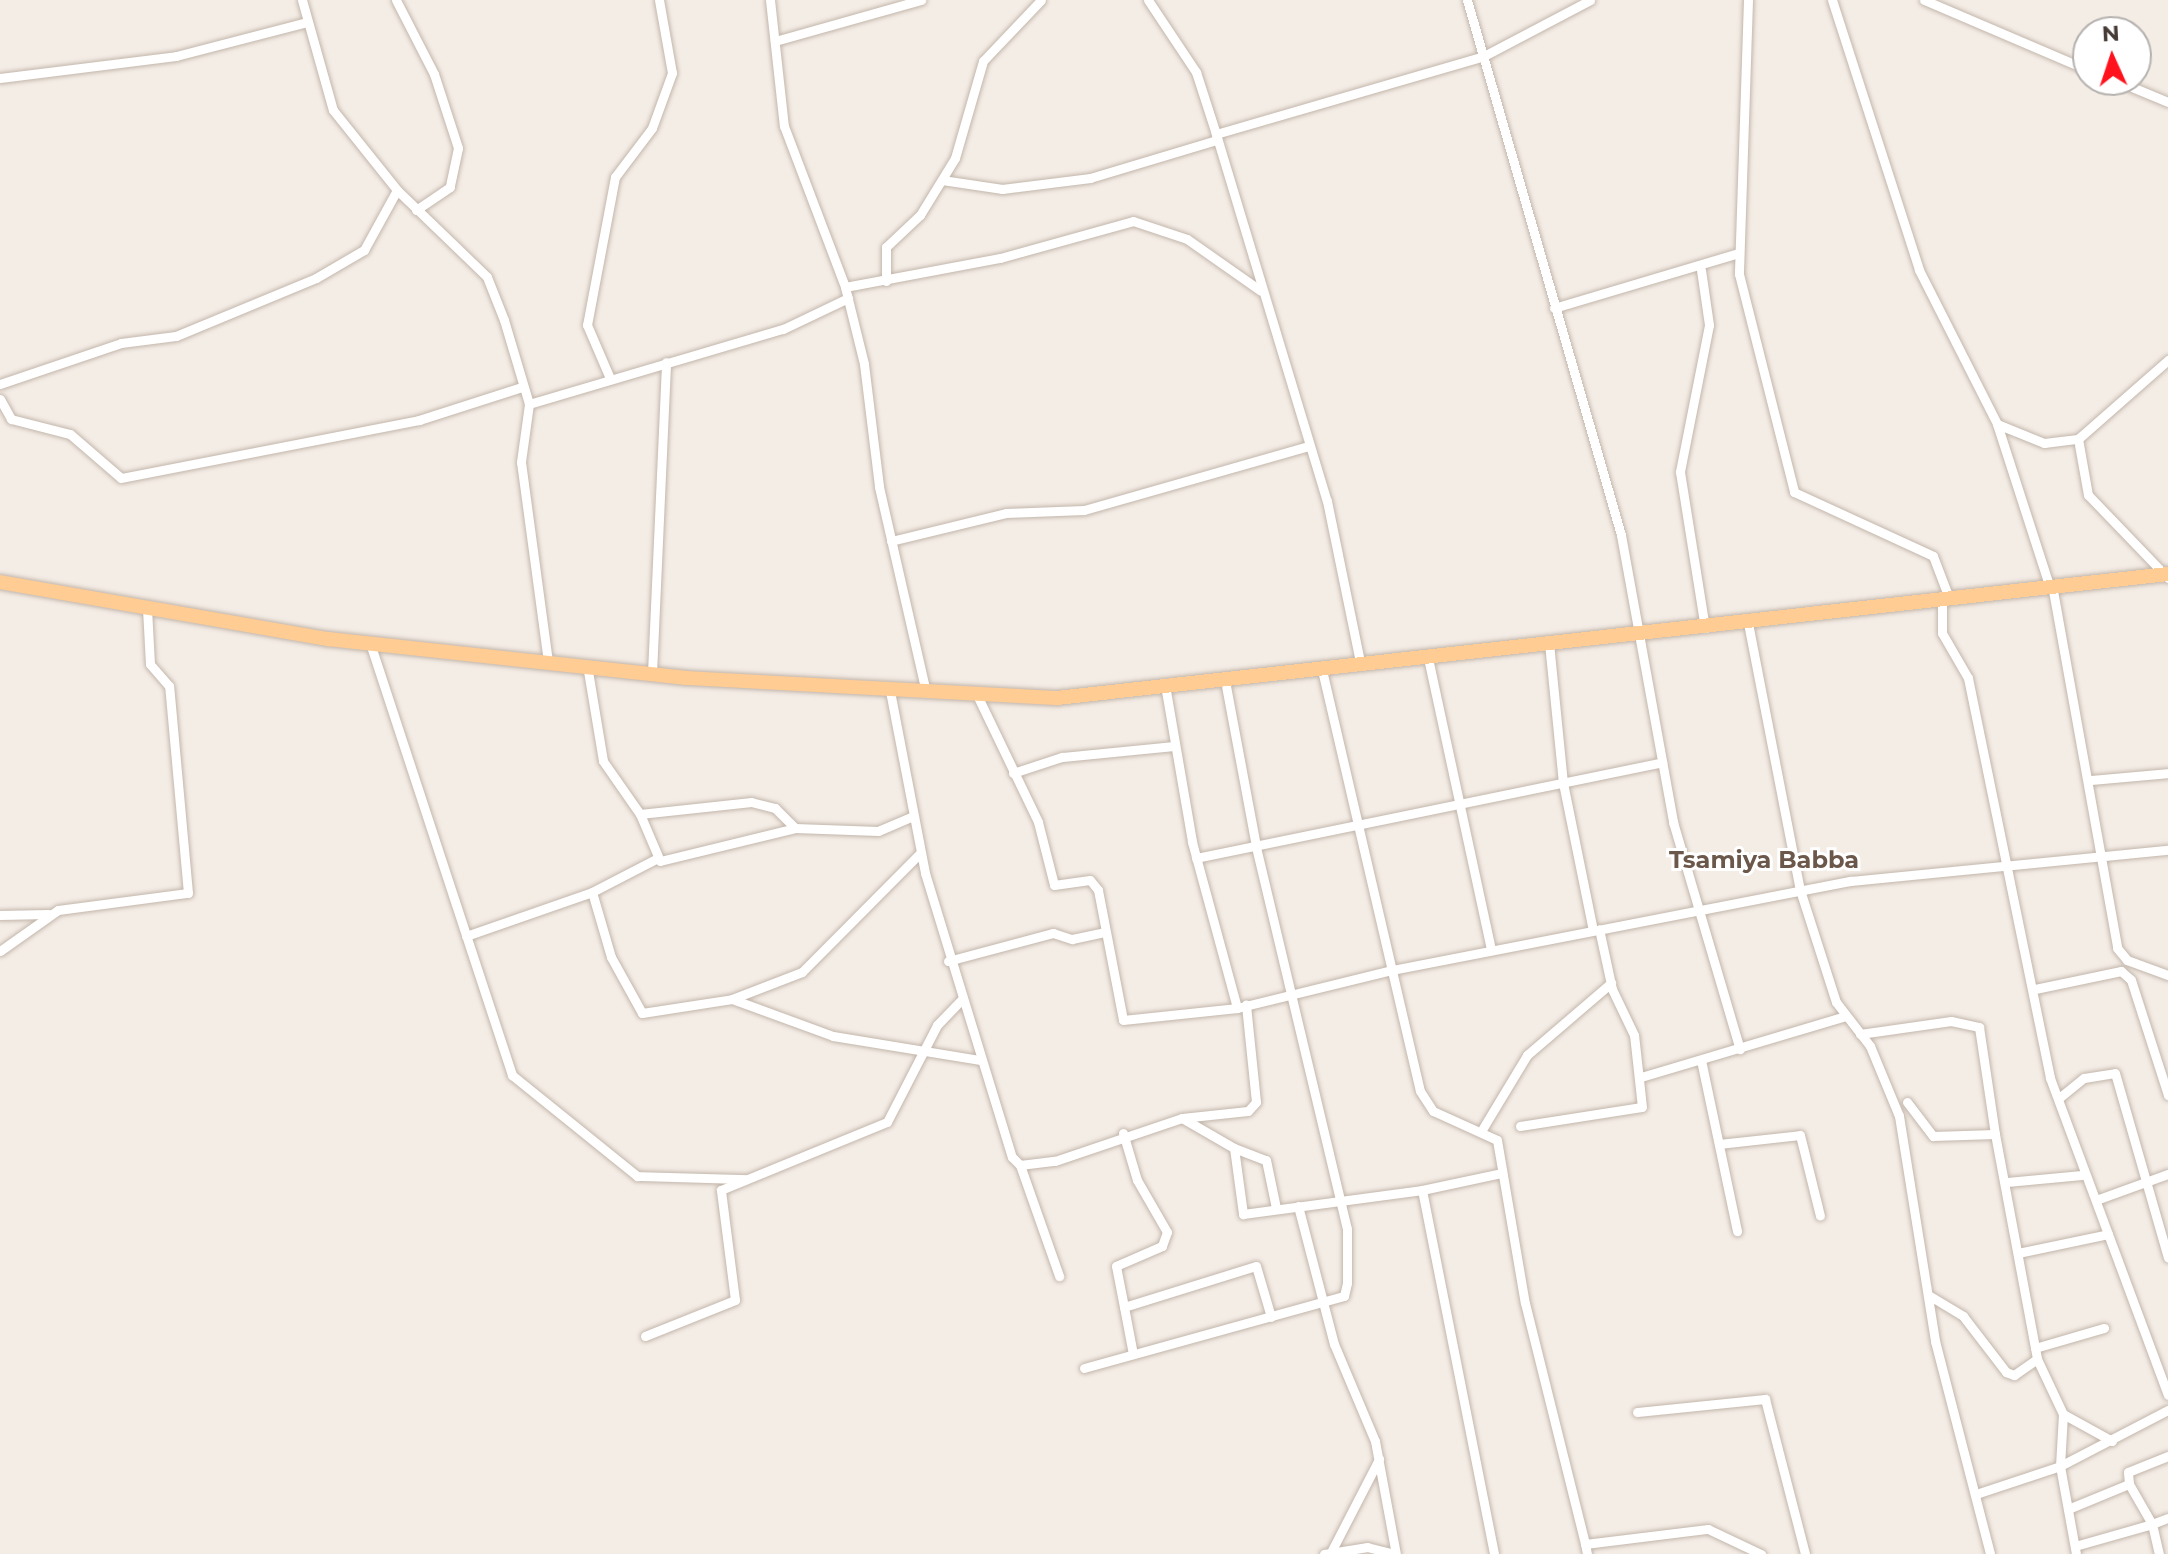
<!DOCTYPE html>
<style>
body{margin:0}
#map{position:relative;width:2168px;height:1554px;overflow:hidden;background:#f4ede6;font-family:Montserrat,sans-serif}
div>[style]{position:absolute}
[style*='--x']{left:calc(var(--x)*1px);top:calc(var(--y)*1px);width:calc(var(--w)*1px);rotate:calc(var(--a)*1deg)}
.roads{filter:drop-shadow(0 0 2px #c3b6ab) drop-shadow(0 0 2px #c3b6ab)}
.street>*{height:9px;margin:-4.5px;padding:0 4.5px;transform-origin:4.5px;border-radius:4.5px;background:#fff}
.primary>*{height:14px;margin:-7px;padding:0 7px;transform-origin:7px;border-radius:7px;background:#ffcc94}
span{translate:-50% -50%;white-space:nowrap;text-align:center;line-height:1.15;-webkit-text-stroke:6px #fff;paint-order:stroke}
.quarter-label{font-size:24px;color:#6b584b;font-weight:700}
.north{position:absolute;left:2072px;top:16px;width:80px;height:80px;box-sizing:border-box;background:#fff;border:2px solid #b5b1ae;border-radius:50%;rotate:357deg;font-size:22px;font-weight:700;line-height:32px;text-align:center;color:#473c35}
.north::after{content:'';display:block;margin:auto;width:28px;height:36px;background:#ff121c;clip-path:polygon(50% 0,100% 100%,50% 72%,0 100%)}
</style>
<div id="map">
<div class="roads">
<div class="street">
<i style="--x:302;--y:0;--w:114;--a:74.3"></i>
<i style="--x:333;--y:110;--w:102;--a:51.3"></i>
<i style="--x:397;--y:190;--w:125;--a:44"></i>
<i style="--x:487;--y:277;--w:46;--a:68.4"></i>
<i style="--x:504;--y:320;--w:88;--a:73.4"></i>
<i style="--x:529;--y:404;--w:59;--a:97.9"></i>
<i style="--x:521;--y:462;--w:201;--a:82.3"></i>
<i style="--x:396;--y:0;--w:83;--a:62.8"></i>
<i style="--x:434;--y:74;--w:78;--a:72"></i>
<i style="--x:458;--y:148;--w:40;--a:102"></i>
<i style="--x:450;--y:187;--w:41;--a:145.9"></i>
<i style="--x:770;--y:0;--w:127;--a:83.7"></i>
<i style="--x:784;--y:126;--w:172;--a:69.2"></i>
<i style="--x:845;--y:287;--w:79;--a:76.1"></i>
<i style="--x:864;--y:364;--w:124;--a:83"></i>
<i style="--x:879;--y:487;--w:211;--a:77.1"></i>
<i style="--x:1148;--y:0;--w:87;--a:56.3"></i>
<i style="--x:1196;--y:72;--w:65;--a:72.1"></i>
<i style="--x:1216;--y:134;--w:383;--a:73.2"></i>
<i style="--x:1327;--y:501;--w:168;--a:78.4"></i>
<i style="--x:1467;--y:0;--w:557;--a:73.94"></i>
<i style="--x:1621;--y:535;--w:292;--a:79.7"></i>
<i style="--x:1673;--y:822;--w:237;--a:73.6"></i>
<i style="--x:1748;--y:0;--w:274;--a:91.9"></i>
<i style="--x:1739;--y:274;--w:225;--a:75.8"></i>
<i style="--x:1794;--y:492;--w:153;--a:24.7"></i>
<i style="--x:1933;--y:556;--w:45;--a:69.1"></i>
<i style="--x:1832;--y:0;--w:284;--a:72.1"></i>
<i style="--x:1919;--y:270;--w:173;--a:63.1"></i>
<i style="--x:1997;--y:424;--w:166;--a:72.1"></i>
<i style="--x:1924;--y:0;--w:178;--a:23.1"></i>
<i style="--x:775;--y:41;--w:152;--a:-15.7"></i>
<i style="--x:0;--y:78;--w:177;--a:-7.1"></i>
<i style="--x:176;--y:56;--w:135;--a:-14.5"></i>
<i style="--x:2115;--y:80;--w:57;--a:22.5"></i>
<i style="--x:1216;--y:134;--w:279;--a:-16.2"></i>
<i style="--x:1484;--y:56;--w:120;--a:-27.8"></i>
<i style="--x:942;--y:180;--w:61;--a:8.5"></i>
<i style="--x:1002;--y:189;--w:89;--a:-7.1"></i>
<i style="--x:1090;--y:178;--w:133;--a:-16.7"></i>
<i style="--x:1701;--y:270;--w:56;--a:81.7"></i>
<i style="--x:1709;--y:325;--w:150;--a:101.2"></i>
<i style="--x:1680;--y:472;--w:158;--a:80.9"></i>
<i style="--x:886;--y:281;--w:34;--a:-90"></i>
<i style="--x:886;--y:247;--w:47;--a:-43.3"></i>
<i style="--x:920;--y:215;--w:67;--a:-58.4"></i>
<i style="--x:955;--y:158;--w:101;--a:-73.9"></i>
<i style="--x:983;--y:61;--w:84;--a:-46.4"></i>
<i style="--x:845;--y:287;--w:158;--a:-10.6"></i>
<i style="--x:1000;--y:258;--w:138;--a:-15.5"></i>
<i style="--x:1133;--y:221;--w:57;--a:18.4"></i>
<i style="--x:1187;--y:239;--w:90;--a:35.1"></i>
<i style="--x:1554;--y:308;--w:193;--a:-16.6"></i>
<i style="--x:609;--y:376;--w:56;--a:-113.3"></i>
<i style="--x:587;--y:325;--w:151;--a:-79.3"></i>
<i style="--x:615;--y:177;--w:61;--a:-52.9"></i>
<i style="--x:652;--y:128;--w:59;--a:-70"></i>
<i style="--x:672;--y:73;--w:74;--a:-100.1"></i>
<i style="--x:0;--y:384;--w:128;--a:-18.7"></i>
<i style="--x:121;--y:343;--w:55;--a:-7.3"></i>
<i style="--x:176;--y:336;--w:152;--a:-22.5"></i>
<i style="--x:316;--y:278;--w:56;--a:-30.3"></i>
<i style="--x:364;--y:250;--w:68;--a:-61.2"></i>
<i style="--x:0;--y:399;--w:23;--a:61"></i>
<i style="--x:11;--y:419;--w:61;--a:14.3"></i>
<i style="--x:70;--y:434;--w:67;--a:40.8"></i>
<i style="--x:121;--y:478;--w:304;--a:-11"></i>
<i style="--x:419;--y:420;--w:108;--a:-17.8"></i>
<i style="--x:529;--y:404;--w:265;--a:-16.5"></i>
<i style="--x:783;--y:329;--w:72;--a:-25.5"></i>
<i style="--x:1997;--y:424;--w:51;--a:22"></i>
<i style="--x:2044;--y:443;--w:34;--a:-7"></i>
<i style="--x:891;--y:541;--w:118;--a:-13.7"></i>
<i style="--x:1006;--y:513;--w:78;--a:-2.2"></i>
<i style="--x:1084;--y:510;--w:234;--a:-15.9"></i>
<i style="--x:2168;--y:578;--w:115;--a:-133.9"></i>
<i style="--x:2088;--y:495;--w:57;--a:-100.1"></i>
<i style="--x:2078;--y:439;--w:120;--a:-41.3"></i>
<i style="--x:2052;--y:585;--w:369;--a:79.8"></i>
<i style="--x:2117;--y:948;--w:16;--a:50"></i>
<i style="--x:2127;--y:960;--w:44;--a:20.1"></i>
<i style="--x:1942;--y:599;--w:34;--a:90"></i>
<i style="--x:1942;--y:633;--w:52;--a:60"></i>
<i style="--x:1968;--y:678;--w:408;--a:78.4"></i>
<i style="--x:2050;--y:1078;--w:338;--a:69.6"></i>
<i style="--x:1748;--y:623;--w:272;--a:79"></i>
<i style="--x:1800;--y:890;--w:118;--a:72.2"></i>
<i style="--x:1836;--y:1002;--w:56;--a:52.3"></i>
<i style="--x:1870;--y:1046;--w:76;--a:67.5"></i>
<i style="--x:1899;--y:1116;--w:228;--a:80.9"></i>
<i style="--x:1935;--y:1341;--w:220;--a:75.5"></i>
<i style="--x:370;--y:643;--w:455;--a:71.8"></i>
<i style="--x:512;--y:1075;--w:161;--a:38.9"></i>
<i style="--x:637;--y:1176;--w:108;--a:1.6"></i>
<i style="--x:1549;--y:643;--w:141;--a:84.3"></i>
<i style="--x:1563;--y:783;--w:150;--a:78.5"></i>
<i style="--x:1428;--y:658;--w:299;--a:77.8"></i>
<i style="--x:587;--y:665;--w:97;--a:80.5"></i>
<i style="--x:603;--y:761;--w:65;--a:55.1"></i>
<i style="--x:640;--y:814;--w:51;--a:66.9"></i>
<i style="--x:660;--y:861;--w:139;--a:-13.7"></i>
<i style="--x:795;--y:828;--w:83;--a:2.1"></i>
<i style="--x:878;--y:831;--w:36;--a:-23"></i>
<i style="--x:1322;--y:670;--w:432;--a:76.9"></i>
<i style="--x:1420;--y:1091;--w:24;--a:57"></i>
<i style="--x:1433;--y:1111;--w:70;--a:24.4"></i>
<i style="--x:1497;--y:1140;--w:165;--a:80.3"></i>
<i style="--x:1525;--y:1303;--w:248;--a:76"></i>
<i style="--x:652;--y:673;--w:311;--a:-87.4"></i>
<i style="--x:1165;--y:685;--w:159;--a:80.2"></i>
<i style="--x:1192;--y:842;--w:172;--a:74.8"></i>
<i style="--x:890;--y:691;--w:185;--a:79.1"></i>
<i style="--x:925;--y:873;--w:297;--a:73"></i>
<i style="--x:1012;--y:1157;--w:11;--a:45"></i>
<i style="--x:1020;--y:1165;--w:35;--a:-7"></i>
<i style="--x:1055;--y:1161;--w:134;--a:-18.7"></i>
<i style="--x:1182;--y:1118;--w:60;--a:30"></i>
<i style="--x:1234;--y:1148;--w:67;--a:82.2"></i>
<i style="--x:1243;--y:1214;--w:181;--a:-7.6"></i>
<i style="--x:1422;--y:1190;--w:371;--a:78.8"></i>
<i style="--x:977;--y:695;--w:141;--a:64.3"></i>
<i style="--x:1038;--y:822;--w:65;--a:75.7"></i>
<i style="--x:1054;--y:885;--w:36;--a:-8"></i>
<i style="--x:1090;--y:880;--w:13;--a:51"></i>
<i style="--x:1098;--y:890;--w:132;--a:79.1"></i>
<i style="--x:1123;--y:1020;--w:115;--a:-6"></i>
<i style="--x:1237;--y:1008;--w:160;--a:-13.8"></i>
<i style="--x:1392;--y:970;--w:467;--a:-11"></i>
<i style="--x:1850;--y:881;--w:320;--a:-5.6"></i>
<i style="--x:1013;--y:773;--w:52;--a:-18.1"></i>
<i style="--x:1062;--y:757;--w:113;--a:-5.6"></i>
<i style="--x:2090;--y:780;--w:78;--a:-5.1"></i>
<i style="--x:640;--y:814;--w:112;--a:-6.2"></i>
<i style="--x:751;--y:802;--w:25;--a:14"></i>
<i style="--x:775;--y:808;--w:28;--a:45"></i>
<i style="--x:1196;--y:858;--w:476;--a:-11.6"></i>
<i style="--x:592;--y:892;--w:68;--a:73.7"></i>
<i style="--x:611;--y:957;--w:64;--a:61"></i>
<i style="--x:642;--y:1013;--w:91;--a:-8.8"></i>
<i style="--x:732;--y:999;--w:108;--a:20.1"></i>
<i style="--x:833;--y:1036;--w:148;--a:9.3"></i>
<i style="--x:0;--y:915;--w:48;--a:-1.2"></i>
<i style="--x:466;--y:936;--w:133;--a:-19.2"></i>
<i style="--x:592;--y:892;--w:74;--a:-27.3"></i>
<i style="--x:0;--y:951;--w:71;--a:-35.3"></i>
<i style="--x:58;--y:910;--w:131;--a:-7.5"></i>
<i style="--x:188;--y:893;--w:208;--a:-95.2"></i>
<i style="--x:169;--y:686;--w:29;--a:-131"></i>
<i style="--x:150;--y:664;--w:56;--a:-93.1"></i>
<i style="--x:948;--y:961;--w:109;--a:-14.9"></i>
<i style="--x:1053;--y:933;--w:20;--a:18"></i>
<i style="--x:1072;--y:939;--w:33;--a:-12"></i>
<i style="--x:2035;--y:989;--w:88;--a:-11.8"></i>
<i style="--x:2121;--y:971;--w:13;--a:42"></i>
<i style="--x:2131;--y:980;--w:121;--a:72.2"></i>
<i style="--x:732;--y:999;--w:75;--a:-21.1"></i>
<i style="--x:802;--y:972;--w:168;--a:-45.2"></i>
<i style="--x:1860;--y:1034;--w:92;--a:-8.1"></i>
<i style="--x:1951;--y:1021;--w:29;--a:12"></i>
<i style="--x:1979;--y:1027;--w:108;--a:81.5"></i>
<i style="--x:1701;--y:1060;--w:175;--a:78.1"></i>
<i style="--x:1641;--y:1077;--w:214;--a:-16.6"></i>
<i style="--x:2059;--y:1098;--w:32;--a:-39"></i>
<i style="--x:2084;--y:1078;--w:31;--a:-9"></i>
<i style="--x:2115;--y:1073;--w:192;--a:74"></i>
<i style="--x:1907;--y:1102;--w:43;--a:52.6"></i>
<i style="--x:1933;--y:1136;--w:62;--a:-1.8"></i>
<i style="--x:1995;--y:1134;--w:229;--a:79.4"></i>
<i style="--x:2037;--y:1359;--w:61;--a:64.7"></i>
<i style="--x:2063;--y:1414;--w:52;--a:93.3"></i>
<i style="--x:2060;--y:1466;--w:89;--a:79.7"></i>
<i style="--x:1182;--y:1118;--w:66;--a:-6.1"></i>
<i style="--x:1248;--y:1111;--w:12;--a:-48"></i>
<i style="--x:1256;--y:1102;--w:98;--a:-95.9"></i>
<i style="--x:1520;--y:1126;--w:123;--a:-8.9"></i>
<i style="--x:1642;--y:1107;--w:72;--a:-96.3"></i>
<i style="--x:1634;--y:1035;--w:51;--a:-115.6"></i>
<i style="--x:1612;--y:989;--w:61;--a:-102.2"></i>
<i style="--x:1483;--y:1128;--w:85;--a:-58.9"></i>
<i style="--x:1527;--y:1055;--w:111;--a:-40.6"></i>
<i style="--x:1123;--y:1133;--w:49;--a:73.4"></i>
<i style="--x:1137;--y:1180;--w:60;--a:60"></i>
<i style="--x:1167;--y:1232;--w:15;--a:110"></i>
<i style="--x:1162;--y:1246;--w:50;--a:156.5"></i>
<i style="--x:1116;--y:1266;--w:42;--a:79"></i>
<i style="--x:1124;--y:1307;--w:138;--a:-17.3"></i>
<i style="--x:1256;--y:1266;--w:53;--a:73.6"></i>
<i style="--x:1719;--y:1144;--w:81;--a:-6.3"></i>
<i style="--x:1800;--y:1135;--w:83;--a:76.1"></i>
<i style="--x:1234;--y:1148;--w:34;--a:21"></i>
<i style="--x:1266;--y:1160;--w:49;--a:78.2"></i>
<i style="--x:1020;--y:1165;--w:118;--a:70.6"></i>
<i style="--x:2007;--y:1182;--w:75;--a:-5.3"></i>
<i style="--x:1422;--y:1190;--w:82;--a:-12"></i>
<i style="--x:2096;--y:1200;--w:77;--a:-19.9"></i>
<i style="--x:1298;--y:1206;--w:143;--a:75.4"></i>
<i style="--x:1334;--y:1344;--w:105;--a:67.1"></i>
<i style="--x:1375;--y:1441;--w:115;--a:79.5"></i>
<i style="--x:2018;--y:1253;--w:92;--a:-11.9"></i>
<i style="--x:1930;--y:1296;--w:39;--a:31"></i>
<i style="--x:1963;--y:1316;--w:71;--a:52.5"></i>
<i style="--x:2006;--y:1372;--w:9;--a:21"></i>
<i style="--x:2014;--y:1375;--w:28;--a:-35"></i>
<i style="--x:1124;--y:1307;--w:48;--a:79.2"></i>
<i style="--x:645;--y:1336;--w:97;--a:-21.8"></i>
<i style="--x:735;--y:1300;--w:111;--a:-97.3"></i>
<i style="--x:721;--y:1190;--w:179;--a:-22.3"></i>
<i style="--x:887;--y:1122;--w:109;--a:-62.7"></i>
<i style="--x:937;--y:1025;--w:37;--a:-46"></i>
<i style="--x:2035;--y:1348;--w:72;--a:-16.2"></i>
<i style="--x:1084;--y:1368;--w:270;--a:-15.5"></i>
<i style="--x:1344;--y:1296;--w:13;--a:-77"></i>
<i style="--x:1347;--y:1283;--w:54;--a:-90"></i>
<i style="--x:1347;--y:1229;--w:394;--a:-103.4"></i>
<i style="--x:1256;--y:846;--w:169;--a:-100.6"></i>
<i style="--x:1637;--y:1412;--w:129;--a:-5.8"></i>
<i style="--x:1765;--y:1399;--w:160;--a:75.5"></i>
<i style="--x:2063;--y:1414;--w:56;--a:28.9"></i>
<i style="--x:2129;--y:1484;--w:12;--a:-95"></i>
<i style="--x:2128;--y:1472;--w:43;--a:-21.8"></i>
<i style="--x:1976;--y:1494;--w:89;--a:-18.4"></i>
<i style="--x:2060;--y:1466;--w:122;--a:-27.4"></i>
<i style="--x:2068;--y:1509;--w:66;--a:-22.3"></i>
<i style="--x:2129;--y:1484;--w:46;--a:60.1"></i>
<i style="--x:2152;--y:1524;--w:17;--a:-21"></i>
<i style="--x:2075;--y:1546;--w:80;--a:-15.9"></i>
<i style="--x:2152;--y:1524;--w:31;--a:77"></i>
<i style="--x:1331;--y:1552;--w:105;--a:-62.7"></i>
<i style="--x:1324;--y:1554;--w:44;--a:-9.2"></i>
<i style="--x:1367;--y:1547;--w:29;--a:14"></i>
<i style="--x:1587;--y:1554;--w:10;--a:-101"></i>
<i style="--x:1585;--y:1544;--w:124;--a:-7"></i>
<i style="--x:1708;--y:1529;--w:59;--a:25.3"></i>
</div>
<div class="primary">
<i style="--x:0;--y:582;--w:333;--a:9.9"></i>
<i style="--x:328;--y:639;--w:361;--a:6.2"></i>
<i style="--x:687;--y:678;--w:371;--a:3.1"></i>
<i style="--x:1057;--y:698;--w:1118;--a:-6.37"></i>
</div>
</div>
<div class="quarter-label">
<span style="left:1764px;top:860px">Tsamiya Babba</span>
</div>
<div class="north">N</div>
</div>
